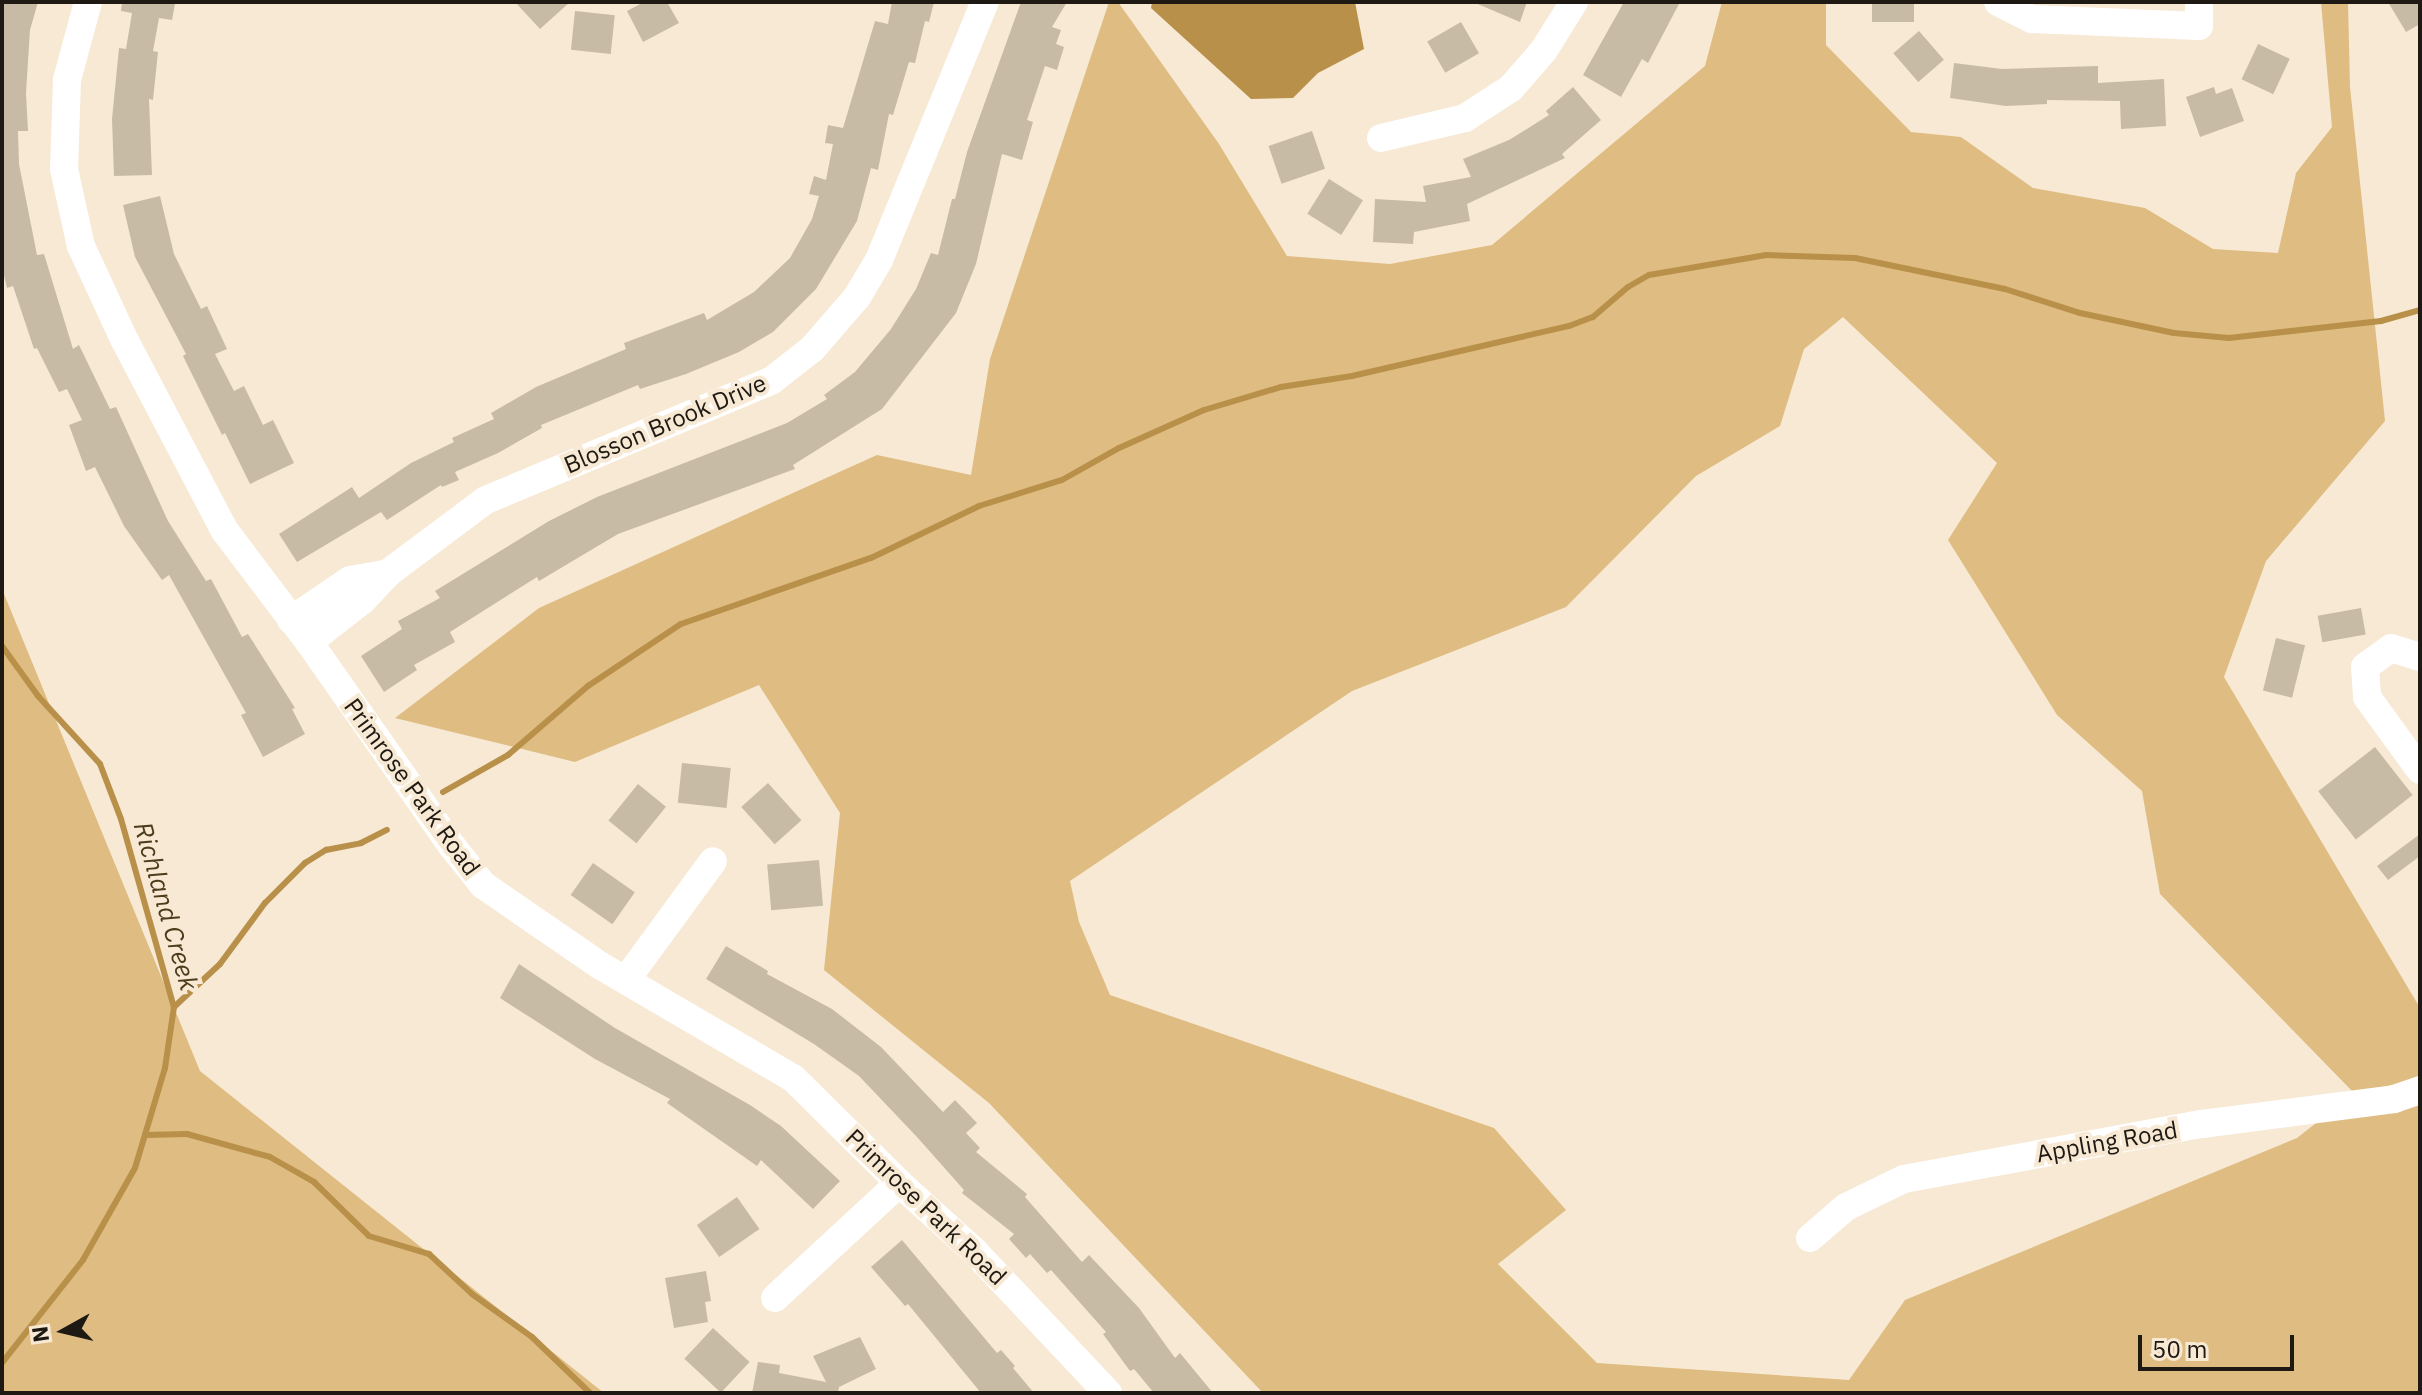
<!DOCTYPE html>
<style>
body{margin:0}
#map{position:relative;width:2422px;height:1395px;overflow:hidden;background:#f7e9d4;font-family:"IBM Plex Sans",sans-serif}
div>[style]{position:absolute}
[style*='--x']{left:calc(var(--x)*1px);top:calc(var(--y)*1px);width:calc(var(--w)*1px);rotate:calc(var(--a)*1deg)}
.green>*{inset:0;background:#dfbc81}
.water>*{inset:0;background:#b99049}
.stream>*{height:6px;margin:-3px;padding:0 3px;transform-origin:3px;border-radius:3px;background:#b99049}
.building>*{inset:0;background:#c8bba6;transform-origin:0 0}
.minor>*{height:28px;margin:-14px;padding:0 14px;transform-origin:14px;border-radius:14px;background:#fff}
span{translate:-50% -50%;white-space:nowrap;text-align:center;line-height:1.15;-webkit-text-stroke:8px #f7e9d4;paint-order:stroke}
.street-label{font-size:24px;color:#1e1912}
.water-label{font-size:26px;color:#4d3b1b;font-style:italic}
.frame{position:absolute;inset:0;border:4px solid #1e1912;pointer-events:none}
.north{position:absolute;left:24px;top:1291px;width:80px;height:80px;-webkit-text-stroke:6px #f7e9d4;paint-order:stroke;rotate:262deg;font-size:22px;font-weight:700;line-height:32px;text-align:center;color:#1e1912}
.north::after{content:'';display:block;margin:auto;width:28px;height:36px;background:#1e1912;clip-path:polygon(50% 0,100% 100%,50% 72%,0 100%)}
.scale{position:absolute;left:2138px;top:1335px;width:156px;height:36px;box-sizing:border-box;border:4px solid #1e1912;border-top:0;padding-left:10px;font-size:24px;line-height:28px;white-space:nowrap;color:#1e1912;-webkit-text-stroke:6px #f7e9d4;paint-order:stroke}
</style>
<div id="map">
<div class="green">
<i style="clip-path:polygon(evenodd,1109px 2px,1118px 2px,1219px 144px,1287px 256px,1390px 264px,1492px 245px,1705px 66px,1722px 2px,1826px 2px,1826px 45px,1911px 132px,1961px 137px,2033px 188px,2145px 208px,2213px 249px,2278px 253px,2296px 173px,2332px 127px,2321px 2px,2348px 2px,2350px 87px,2385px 421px,2266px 561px,2224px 677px,2420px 1008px,2420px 1393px,1263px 1393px,989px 1103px,824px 970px,840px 813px,759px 685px,575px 762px,395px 718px,539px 608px,877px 455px,971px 475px,990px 359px,1109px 2px,1843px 317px,1997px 463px,1948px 540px,2057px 715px,2142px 791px,2160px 894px,2354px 1093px,2297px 1138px,1905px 1300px,1849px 1380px,1597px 1363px,1498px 1264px,1566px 1210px,1494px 1128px,1110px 995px,1079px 922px,1070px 881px,1352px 691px,1566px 607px,1696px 476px,1780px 426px,1804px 349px,1843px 317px)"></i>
<i style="clip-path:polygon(2px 589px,200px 1071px,604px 1393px,2px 1393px)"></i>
</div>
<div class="water">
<i style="clip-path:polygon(1152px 2px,1355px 2px,1364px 49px,1318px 73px,1293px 98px,1251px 99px,1151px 8px)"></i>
</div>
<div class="stream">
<i style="--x:2;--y:646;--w:62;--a:54.2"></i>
<i style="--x:38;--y:696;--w:92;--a:47.6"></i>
<i style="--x:100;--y:764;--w:59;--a:69.1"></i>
<i style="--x:121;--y:819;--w:195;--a:74.3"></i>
<i style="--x:174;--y:1007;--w:62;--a:98.4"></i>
<i style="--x:165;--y:1068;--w:104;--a:106.7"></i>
<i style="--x:135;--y:1168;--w:106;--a:119.5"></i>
<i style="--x:83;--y:1260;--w:131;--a:128.2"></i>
<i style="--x:443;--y:792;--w:75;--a:-29.6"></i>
<i style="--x:508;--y:755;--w:106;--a:-40.8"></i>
<i style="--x:588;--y:686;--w:112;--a:-33.7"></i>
<i style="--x:681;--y:624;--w:201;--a:-19.2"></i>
<i style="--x:871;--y:558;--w:120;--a:-25.7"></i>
<i style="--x:979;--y:506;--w:87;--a:-17.4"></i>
<i style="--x:1062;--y:480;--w:65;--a:-29.3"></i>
<i style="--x:1119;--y:448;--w:93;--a:-24.1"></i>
<i style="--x:1204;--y:410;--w:80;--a:-16.6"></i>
<i style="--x:1281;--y:387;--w:72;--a:-8.8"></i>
<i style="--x:1352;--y:376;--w:223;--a:-13"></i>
<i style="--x:1569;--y:326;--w:26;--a:-21"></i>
<i style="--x:1593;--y:317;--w:46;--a:-40.6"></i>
<i style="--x:1628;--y:287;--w:24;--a:-30"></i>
<i style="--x:1649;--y:275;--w:119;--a:-9.7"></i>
<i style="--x:1766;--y:255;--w:89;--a:1.9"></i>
<i style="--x:1855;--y:258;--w:153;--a:11.7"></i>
<i style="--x:2005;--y:289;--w:79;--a:17.7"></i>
<i style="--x:2080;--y:313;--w:96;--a:12"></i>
<i style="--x:2174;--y:333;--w:55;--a:5.2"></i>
<i style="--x:2229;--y:338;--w:153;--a:-6.4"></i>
<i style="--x:2381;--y:321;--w:41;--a:-15.8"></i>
<i style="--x:174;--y:1007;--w:63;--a:-43.1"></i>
<i style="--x:220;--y:964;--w:76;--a:-53.6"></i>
<i style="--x:265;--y:903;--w:57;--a:-45"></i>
<i style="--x:305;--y:863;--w:25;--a:-32"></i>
<i style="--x:326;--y:850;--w:36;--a:-11"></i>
<i style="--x:361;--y:843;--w:29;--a:-27"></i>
<i style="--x:145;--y:1135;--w:42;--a:-1.4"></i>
<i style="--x:187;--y:1134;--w:86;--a:15.5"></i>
<i style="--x:270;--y:1157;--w:51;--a:29.6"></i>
<i style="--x:314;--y:1182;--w:77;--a:44.5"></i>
<i style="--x:369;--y:1236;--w:63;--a:16.7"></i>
<i style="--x:429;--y:1254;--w:59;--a:42.9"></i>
<i style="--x:472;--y:1294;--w:74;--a:35.6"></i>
<i style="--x:532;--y:1337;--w:81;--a:44"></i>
</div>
<div class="building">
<i style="clip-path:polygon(2px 2px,38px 2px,30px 30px,26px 93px,28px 131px,18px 131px,19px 164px,37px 255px,44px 254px,73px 349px,79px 345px,110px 409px,116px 407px,168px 521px,206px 581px,211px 579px,242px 637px,248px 634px,295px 708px,292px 709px,305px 734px,263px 757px,241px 715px,246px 713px,169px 575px,162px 580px,124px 526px,95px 467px,86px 471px,69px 425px,82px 420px,67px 389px,59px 392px,37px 348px,34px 349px,13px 286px,7px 288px,2px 267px)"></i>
<i style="clip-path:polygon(122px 2px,175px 4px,172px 20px,159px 18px,153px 51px,158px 52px,153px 100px,149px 99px,152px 175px,114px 176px,112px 119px,119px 48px,126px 49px,132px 13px,121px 11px)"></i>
<i style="clip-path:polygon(515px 2px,570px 2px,540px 29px)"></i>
<i style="clip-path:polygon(644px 2px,667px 2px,679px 23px,643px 42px,627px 11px)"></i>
<i style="clip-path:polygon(892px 2px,934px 2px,929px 22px,925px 21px,915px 63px,909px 62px,893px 115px,889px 114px,878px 170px,871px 168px,857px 221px,816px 289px,773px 332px,739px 352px,686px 374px,640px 389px,638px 385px,541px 425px,542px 428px,498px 453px,455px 472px,459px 480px,442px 487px,441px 485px,387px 520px,381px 512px,297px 562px,279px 534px,352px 487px,359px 498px,411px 463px,454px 442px,452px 438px,494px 419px,491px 413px,536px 387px,626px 349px,624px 343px,704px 313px,707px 320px,754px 292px,790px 258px,812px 219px,819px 196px,809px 194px,814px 176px,826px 180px,833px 144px,825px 143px,828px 125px,843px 128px,875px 21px,888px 24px)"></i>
<i style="clip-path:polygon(1021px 2px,1067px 2px,1052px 27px,1061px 30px,1056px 44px,1064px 47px,1057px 70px,1045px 66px,1027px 120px,1033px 122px,1022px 160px,1002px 154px,976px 264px,956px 313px,882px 409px,793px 465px,795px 469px,618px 534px,539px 581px,537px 577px,450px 632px,455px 642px,414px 665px,417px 670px,384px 692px,361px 656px,402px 629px,398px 621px,440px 598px,435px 591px,549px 521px,597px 497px,787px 423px,827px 399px,824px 395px,855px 372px,891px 329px,916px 289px,931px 253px,938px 255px,952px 199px,955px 199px,967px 152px)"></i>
<i style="clip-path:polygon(1473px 2px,1527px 2px,1520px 22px)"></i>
<i style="clip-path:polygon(1624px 2px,1680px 2px,1648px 63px,1642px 59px,1621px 97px,1583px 75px)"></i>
<i style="left:1872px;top:2px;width:42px;height:20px"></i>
<i style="clip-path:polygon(2388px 2px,2420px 2px,2420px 24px,2406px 32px)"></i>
<i style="left:575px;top:11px;width:40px;height:39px;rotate:6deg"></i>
<i style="left:1461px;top:22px;width:36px;height:39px;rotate:60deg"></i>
<i style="left:1919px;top:31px;width:38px;height:34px;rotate:49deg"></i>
<i style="left:2258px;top:44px;width:35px;height:39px;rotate:25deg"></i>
<i style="clip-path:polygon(1954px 63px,2002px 69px,2098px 66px,2098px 83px,2164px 79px,2166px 126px,2121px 129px,2120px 101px,2047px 100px,2047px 104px,2006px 106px,1950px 98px)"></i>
<i style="clip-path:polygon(1573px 87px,1601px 120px,1562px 154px,1565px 158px,1467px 204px,1470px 221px,1414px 232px,1413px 244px,1373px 242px,1375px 199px,1426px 202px,1423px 186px,1471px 177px,1463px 159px,1509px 140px,1549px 115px,1546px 111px)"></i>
<i style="clip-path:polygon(2214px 87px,2216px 94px,2232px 88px,2244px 121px,2200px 137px,2186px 97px)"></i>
<i style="left:1312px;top:131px;width:40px;height:46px;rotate:71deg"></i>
<i style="left:1329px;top:179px;width:40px;height:41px;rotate:32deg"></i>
<i style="clip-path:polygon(160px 196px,174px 254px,201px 309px,207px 306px,227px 349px,215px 354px,234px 391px,244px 386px,263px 425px,273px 420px,294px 463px,250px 484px,225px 433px,222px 435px,183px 356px,186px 354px,135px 257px,123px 205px)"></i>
<i style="left:2361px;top:608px;width:27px;height:44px;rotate:80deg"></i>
<i style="left:2276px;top:638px;width:30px;height:54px;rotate:14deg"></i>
<i style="left:2375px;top:747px;width:61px;height:72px;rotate:52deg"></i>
<i style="left:682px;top:763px;width:49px;height:40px;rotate:6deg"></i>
<i style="left:768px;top:783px;width:50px;height:36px;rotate:48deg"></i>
<i style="left:638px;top:784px;width:36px;height:47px;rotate:39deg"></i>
<i style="clip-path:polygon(2420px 834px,2420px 856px,2388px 880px,2377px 866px)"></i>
<i style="left:819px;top:860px;width:46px;height:52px;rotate:85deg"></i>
<i style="left:593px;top:863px;width:51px;height:39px;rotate:35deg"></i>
<i style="clip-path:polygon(726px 946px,768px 971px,767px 974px,832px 1009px,881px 1047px,943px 1112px,955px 1100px,977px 1123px,966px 1133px,980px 1148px,976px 1152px,1027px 1194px,1025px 1197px,1082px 1262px,1089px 1255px,1139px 1308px,1175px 1358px,1180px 1353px,1213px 1393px,1154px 1393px,1134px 1369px,1130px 1371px,1103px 1334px,1106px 1332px,1051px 1270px,1047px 1273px,1030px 1254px,1026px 1258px,1009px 1239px,1014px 1234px,962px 1193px,964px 1190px,917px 1137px,859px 1076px,814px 1044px,706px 979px)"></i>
<i style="clip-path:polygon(519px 964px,615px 1028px,750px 1105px,781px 1126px,840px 1181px,813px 1209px,761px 1160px,757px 1166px,667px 1103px,670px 1099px,595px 1059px,500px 998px)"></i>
<i style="left:737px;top:1197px;width:39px;height:49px;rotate:55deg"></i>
<i style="clip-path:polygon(902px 1240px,997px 1353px,1001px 1350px,1015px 1366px,1013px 1368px,1034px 1393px,981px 1393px,908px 1304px,905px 1306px,871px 1267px)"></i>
<i style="clip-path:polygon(706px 1271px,711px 1301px,705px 1302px,708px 1322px,674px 1328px,665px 1278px)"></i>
<i style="left:713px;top:1328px;width:50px;height:42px;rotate:43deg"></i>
<i style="clip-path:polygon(860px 1337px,876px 1369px,839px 1387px,838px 1393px,752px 1393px,758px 1362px,780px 1365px,779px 1373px,826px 1382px,813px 1356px)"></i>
</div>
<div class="minor">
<i style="--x:88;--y:2;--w:81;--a:105.1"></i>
<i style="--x:67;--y:80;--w:89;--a:91.9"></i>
<i style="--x:64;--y:169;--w:79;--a:77.6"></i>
<i style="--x:81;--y:246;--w:102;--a:65.2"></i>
<i style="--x:124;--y:339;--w:217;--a:62.3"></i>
<i style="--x:225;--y:531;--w:139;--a:52.9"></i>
<i style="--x:309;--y:642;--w:249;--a:55"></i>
<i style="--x:452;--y:846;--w:50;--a:51.5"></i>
<i style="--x:483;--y:885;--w:143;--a:34.5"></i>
<i style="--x:601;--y:966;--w:222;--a:30.3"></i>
<i style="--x:793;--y:1078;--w:149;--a:44.7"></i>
<i style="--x:899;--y:1183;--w:103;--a:42.2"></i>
<i style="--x:975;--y:1252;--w:194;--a:46.7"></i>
<i style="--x:1998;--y:2;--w:38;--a:27"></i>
<i style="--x:2032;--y:19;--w:167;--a:2.4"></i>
<i style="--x:2199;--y:26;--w:24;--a:-90"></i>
<i style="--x:1381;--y:138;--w:86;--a:-13.4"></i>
<i style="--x:1465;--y:118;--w:55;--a:-33.1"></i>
<i style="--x:1511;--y:88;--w:50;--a:-49"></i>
<i style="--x:1544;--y:50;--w:57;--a:-58"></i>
<i style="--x:291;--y:620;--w:71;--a:-34.1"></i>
<i style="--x:350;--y:580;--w:39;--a:-10"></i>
<i style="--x:309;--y:642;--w:68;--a:-37.9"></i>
<i style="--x:363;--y:600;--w:37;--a:-47"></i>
<i style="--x:388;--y:573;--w:122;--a:-36.7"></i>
<i style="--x:486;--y:500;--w:309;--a:-22.7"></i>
<i style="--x:771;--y:381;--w:52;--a:-38"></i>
<i style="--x:812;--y:349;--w:69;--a:-49.1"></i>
<i style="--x:857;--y:297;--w:43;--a:-59.3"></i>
<i style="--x:879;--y:260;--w:279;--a:-67.7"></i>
<i style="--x:2420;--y:657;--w:30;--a:-163"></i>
<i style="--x:2391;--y:648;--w:32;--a:144"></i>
<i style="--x:2365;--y:667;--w:30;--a:86"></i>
<i style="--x:2367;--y:697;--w:90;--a:54"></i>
<i style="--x:626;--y:980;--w:147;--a:-53.8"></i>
<i style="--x:1810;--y:1238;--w:48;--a:-40.7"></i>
<i style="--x:1846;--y:1207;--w:64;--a:-25.8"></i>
<i style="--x:1904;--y:1179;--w:303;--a:-10.5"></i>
<i style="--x:2202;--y:1124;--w:194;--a:-7.4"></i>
<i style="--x:2394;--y:1099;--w:28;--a:-19"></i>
<i style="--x:775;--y:1298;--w:169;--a:-42.8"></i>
</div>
<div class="street-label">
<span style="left:665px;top:424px;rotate:-23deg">Blosson Brook Drive</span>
<span style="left:412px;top:787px;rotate:54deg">Primrose Park Road</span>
<span style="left:2107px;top:1142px;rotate:-10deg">Appling Road</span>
<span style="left:926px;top:1207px;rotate:44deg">Primrose Park Road</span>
</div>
<div class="water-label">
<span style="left:166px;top:906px;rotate:74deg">Richland Creek</span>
</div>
<div class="frame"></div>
<div class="north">N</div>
<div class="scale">50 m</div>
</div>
